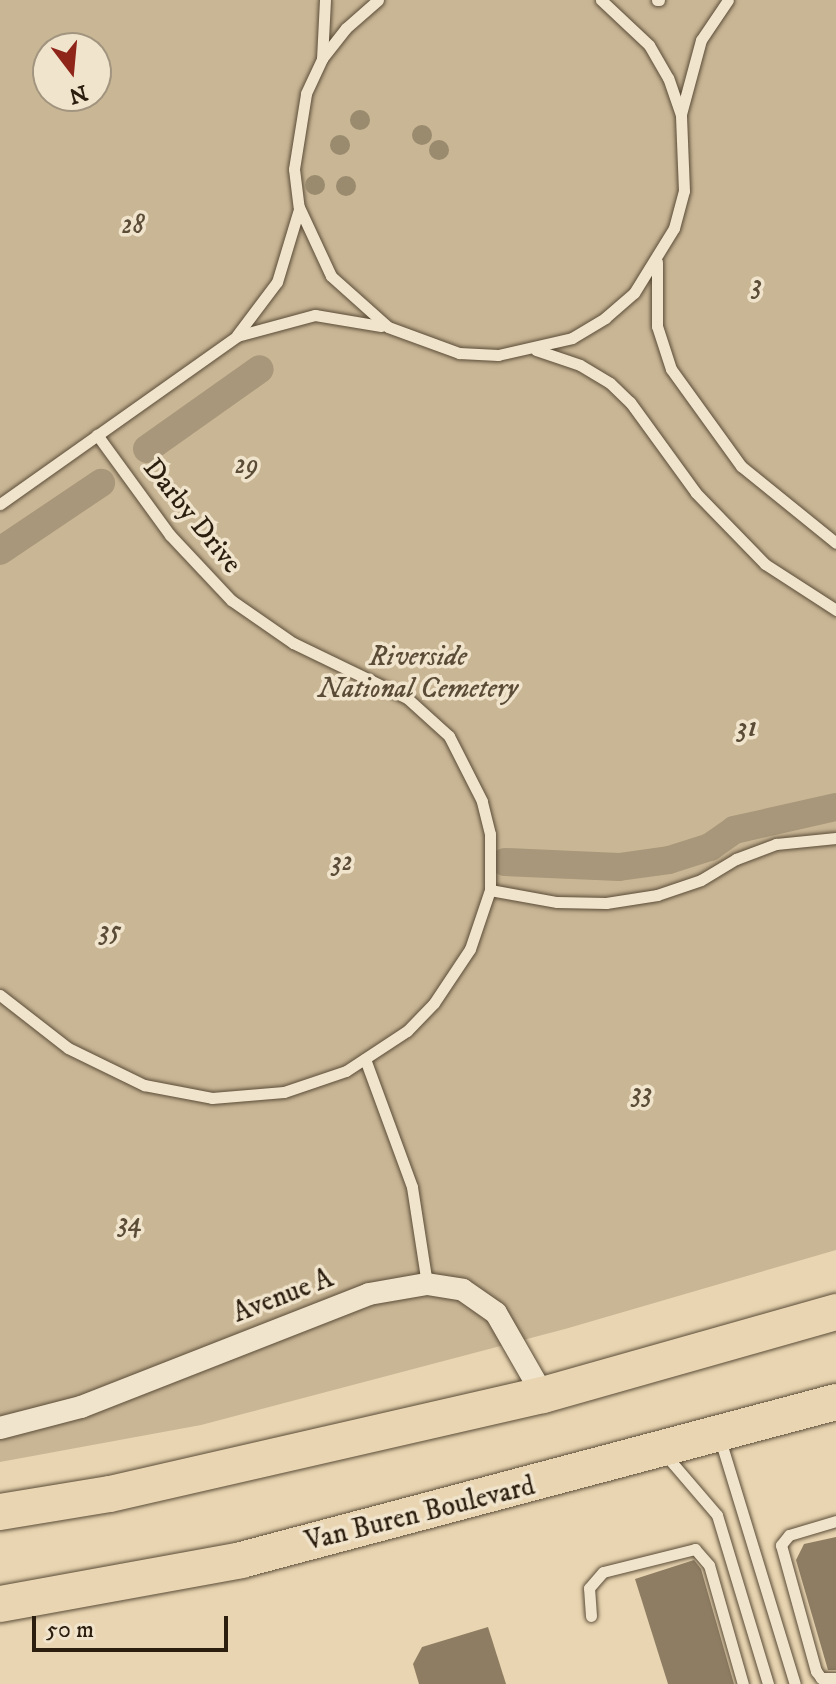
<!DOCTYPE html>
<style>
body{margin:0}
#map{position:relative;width:836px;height:1684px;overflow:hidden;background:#e9d5b1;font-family:"IM FELL DW Pica",serif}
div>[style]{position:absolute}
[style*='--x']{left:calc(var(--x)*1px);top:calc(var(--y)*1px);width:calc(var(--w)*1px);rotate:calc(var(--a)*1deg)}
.green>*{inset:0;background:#c9b695}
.canal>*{height:28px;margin:-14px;padding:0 14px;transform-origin:14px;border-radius:14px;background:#a8977a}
.building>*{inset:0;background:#8e7d63}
.roads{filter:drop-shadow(0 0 2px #5a4c38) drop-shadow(0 0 2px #5a4c38)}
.service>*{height:11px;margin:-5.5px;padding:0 5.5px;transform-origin:5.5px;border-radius:5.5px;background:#f1e4cc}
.minor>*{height:22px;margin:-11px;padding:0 11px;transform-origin:11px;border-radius:11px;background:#f1e4cc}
.primary>*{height:36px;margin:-18px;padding:0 18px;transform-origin:18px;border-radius:18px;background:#e9d5b1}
.trees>*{width:20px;height:20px;margin:-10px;border-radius:50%;background:#9a8a6e}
span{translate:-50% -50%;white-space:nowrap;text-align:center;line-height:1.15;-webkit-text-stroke:7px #f1e4cc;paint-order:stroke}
.park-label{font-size:28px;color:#5a4c37;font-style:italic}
.street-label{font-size:28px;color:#2b1e0f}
.north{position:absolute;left:32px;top:32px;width:80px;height:80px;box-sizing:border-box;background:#f1e4cc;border:2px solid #a29580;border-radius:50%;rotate:164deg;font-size:22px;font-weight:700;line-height:32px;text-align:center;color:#2b1e0f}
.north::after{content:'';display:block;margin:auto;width:28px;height:36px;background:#8f2418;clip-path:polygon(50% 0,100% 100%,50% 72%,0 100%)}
.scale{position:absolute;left:32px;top:1616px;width:196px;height:36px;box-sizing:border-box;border:4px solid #2b1e0f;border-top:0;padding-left:10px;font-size:24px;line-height:28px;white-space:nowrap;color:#2b1e0f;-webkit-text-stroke:6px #f1e4cc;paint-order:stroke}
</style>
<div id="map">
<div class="green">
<i style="clip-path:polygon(evenodd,0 0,836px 0,836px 1250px,565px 1329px,201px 1425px,0 1462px,0 0,48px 48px,96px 48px,96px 96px,48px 96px,48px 48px)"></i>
</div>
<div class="canal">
<i style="--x:147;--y:449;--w:138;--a:-35.3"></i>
<i style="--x:0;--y:551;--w:122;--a:-34"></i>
<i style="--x:505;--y:862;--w:114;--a:2.5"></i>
<i style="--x:619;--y:867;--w:50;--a:-8"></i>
<i style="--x:669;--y:860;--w:43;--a:-17.6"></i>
<i style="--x:710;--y:847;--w:29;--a:-35"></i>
<i style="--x:734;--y:830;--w:105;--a:-12.7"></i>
</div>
<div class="building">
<i style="clip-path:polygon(836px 1537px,836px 1670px,828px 1670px,796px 1560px,804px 1544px)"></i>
<i style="clip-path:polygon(694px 1560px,701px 1569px,734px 1684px,668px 1684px,635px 1579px)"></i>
<i style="clip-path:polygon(488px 1627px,506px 1684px,419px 1684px,413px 1664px,422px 1647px)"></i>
</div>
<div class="roads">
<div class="service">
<i style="--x:378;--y:0;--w:43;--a:138.8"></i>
<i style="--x:346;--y:28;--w:39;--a:128"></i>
<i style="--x:322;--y:59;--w:38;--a:115"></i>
<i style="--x:306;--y:94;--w:76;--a:99.1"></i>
<i style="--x:294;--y:169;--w:38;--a:83"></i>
<i style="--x:299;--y:207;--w:76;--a:65.1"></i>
<i style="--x:331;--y:276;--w:76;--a:41.8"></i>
<i style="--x:388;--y:327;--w:76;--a:20.1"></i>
<i style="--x:459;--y:353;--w:39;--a:3"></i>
<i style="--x:498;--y:355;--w:76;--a:-12.9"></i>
<i style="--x:572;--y:338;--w:39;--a:-31"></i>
<i style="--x:605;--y:318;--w:38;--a:-41"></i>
<i style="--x:634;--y:293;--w:76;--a:-58.4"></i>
<i style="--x:674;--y:228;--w:38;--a:-75"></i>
<i style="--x:684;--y:191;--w:76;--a:-92.3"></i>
<i style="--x:681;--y:115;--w:39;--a:-109"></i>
<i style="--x:668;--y:78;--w:38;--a:-120"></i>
<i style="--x:649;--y:45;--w:66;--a:-136.8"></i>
<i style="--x:657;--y:0;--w:2;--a:0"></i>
<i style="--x:322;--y:59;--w:59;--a:-87.1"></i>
<i style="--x:681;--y:114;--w:77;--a:-74.9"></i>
<i style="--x:701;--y:40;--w:48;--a:-56"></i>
<i style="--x:657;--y:262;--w:64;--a:90"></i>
<i style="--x:657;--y:326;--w:45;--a:72"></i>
<i style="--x:671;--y:369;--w:120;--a:54.2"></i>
<i style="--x:741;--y:466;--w:122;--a:39"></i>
<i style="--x:237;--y:335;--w:66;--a:-53"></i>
<i style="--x:277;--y:282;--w:76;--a:-73.2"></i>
<i style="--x:536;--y:350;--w:46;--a:18.8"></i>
<i style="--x:580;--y:365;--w:35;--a:31"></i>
<i style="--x:610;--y:383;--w:28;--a:44"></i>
<i style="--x:630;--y:402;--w:112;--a:54"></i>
<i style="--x:696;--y:493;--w:99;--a:45.8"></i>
<i style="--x:765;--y:564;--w:85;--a:32.9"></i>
<i style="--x:0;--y:504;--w:291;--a:-35.3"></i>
<i style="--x:237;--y:336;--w:81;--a:-15.1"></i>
<i style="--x:315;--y:315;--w:67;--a:9.5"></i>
<i style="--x:490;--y:890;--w:68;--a:10.2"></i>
<i style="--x:557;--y:902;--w:49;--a:1.2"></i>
<i style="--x:606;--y:903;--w:52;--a:-8.9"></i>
<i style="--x:657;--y:895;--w:46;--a:-18.8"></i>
<i style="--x:701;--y:880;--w:41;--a:-31"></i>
<i style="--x:736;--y:859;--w:43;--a:-20.6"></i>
<i style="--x:776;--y:844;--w:60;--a:-5.7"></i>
<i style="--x:0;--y:995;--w:86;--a:37.9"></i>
<i style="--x:68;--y:1048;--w:85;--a:26"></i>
<i style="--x:144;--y:1085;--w:69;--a:10.8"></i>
<i style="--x:212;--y:1098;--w:72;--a:-4.8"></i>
<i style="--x:284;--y:1092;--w:65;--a:-18.7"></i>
<i style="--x:346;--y:1071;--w:73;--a:-33.3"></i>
<i style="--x:407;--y:1031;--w:39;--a:-46"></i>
<i style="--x:434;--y:1003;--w:65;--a:-56.3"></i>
<i style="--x:470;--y:949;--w:62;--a:-71.3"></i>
<i style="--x:490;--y:890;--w:56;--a:-90"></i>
<i style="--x:490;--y:834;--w:34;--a:-104"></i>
<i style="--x:482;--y:801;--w:73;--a:-116.9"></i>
<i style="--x:449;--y:736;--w:57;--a:-137.9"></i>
<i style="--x:407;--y:698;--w:127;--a:-154.2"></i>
<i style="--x:293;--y:643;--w:75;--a:-145.3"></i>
<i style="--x:231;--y:600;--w:89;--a:-133.2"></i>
<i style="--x:170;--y:535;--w:124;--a:-126.1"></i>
<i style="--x:365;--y:1059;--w:136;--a:69.8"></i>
<i style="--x:412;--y:1187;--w:98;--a:81.2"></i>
<i style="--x:719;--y:1436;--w:259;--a:73"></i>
<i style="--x:663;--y:1452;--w:83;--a:49.4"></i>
<i style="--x:717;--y:1515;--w:177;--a:73.2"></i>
<i style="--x:836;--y:1521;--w:49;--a:163.4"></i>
<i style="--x:789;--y:1535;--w:13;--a:129"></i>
<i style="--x:781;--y:1545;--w:131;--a:74.5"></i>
<i style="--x:816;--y:1671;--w:9;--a:54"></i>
<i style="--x:821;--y:1678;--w:15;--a:0"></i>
<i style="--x:591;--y:1616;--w:28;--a:-94"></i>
<i style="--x:589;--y:1588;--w:21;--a:-49"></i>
<i style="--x:603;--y:1572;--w:95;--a:-14"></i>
<i style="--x:695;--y:1549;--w:21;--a:49"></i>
<i style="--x:709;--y:1565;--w:124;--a:74.1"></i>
</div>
<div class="minor">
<i style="--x:0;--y:1428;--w:84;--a:-14.5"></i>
<i style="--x:81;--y:1407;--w:309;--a:-21.4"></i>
<i style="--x:369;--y:1294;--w:59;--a:-9.8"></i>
<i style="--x:427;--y:1284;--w:36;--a:9"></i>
<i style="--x:463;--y:1290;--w:40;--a:34.9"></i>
<i style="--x:496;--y:1313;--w:95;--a:60.2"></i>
</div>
<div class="primary">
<i style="--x:0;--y:1512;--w:111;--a:-9.3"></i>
<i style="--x:110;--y:1494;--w:444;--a:-12.9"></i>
<i style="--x:543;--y:1395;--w:305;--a:-15.8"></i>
<i style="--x:0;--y:1604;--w:245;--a:-10.3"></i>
<i style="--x:241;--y:1560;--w:616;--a:-14.87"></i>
</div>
</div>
<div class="trees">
<i style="left:360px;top:120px"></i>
<i style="left:422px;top:135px"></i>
<i style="left:340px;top:145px"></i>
<i style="left:439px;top:150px"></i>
<i style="left:315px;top:185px"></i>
<i style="left:346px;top:186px"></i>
</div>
<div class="park-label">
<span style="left:133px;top:225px">28</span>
<span style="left:757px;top:285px">3</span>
<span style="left:247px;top:465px">29</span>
<span style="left:418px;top:673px">Riverside<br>National Cemetery</span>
<span style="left:747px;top:728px">31</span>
<span style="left:342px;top:862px">32</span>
<span style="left:110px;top:931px">35</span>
<span style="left:642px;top:1093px">33</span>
<span style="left:130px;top:1223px">34</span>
</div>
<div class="street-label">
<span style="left:192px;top:516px;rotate:51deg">Darby Drive</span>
<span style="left:283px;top:1296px;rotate:-21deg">Avenue A</span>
<span style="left:420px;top:1514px;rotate:-14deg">Van Buren Boulevard</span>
</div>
<div class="north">N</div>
<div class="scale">50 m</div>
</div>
